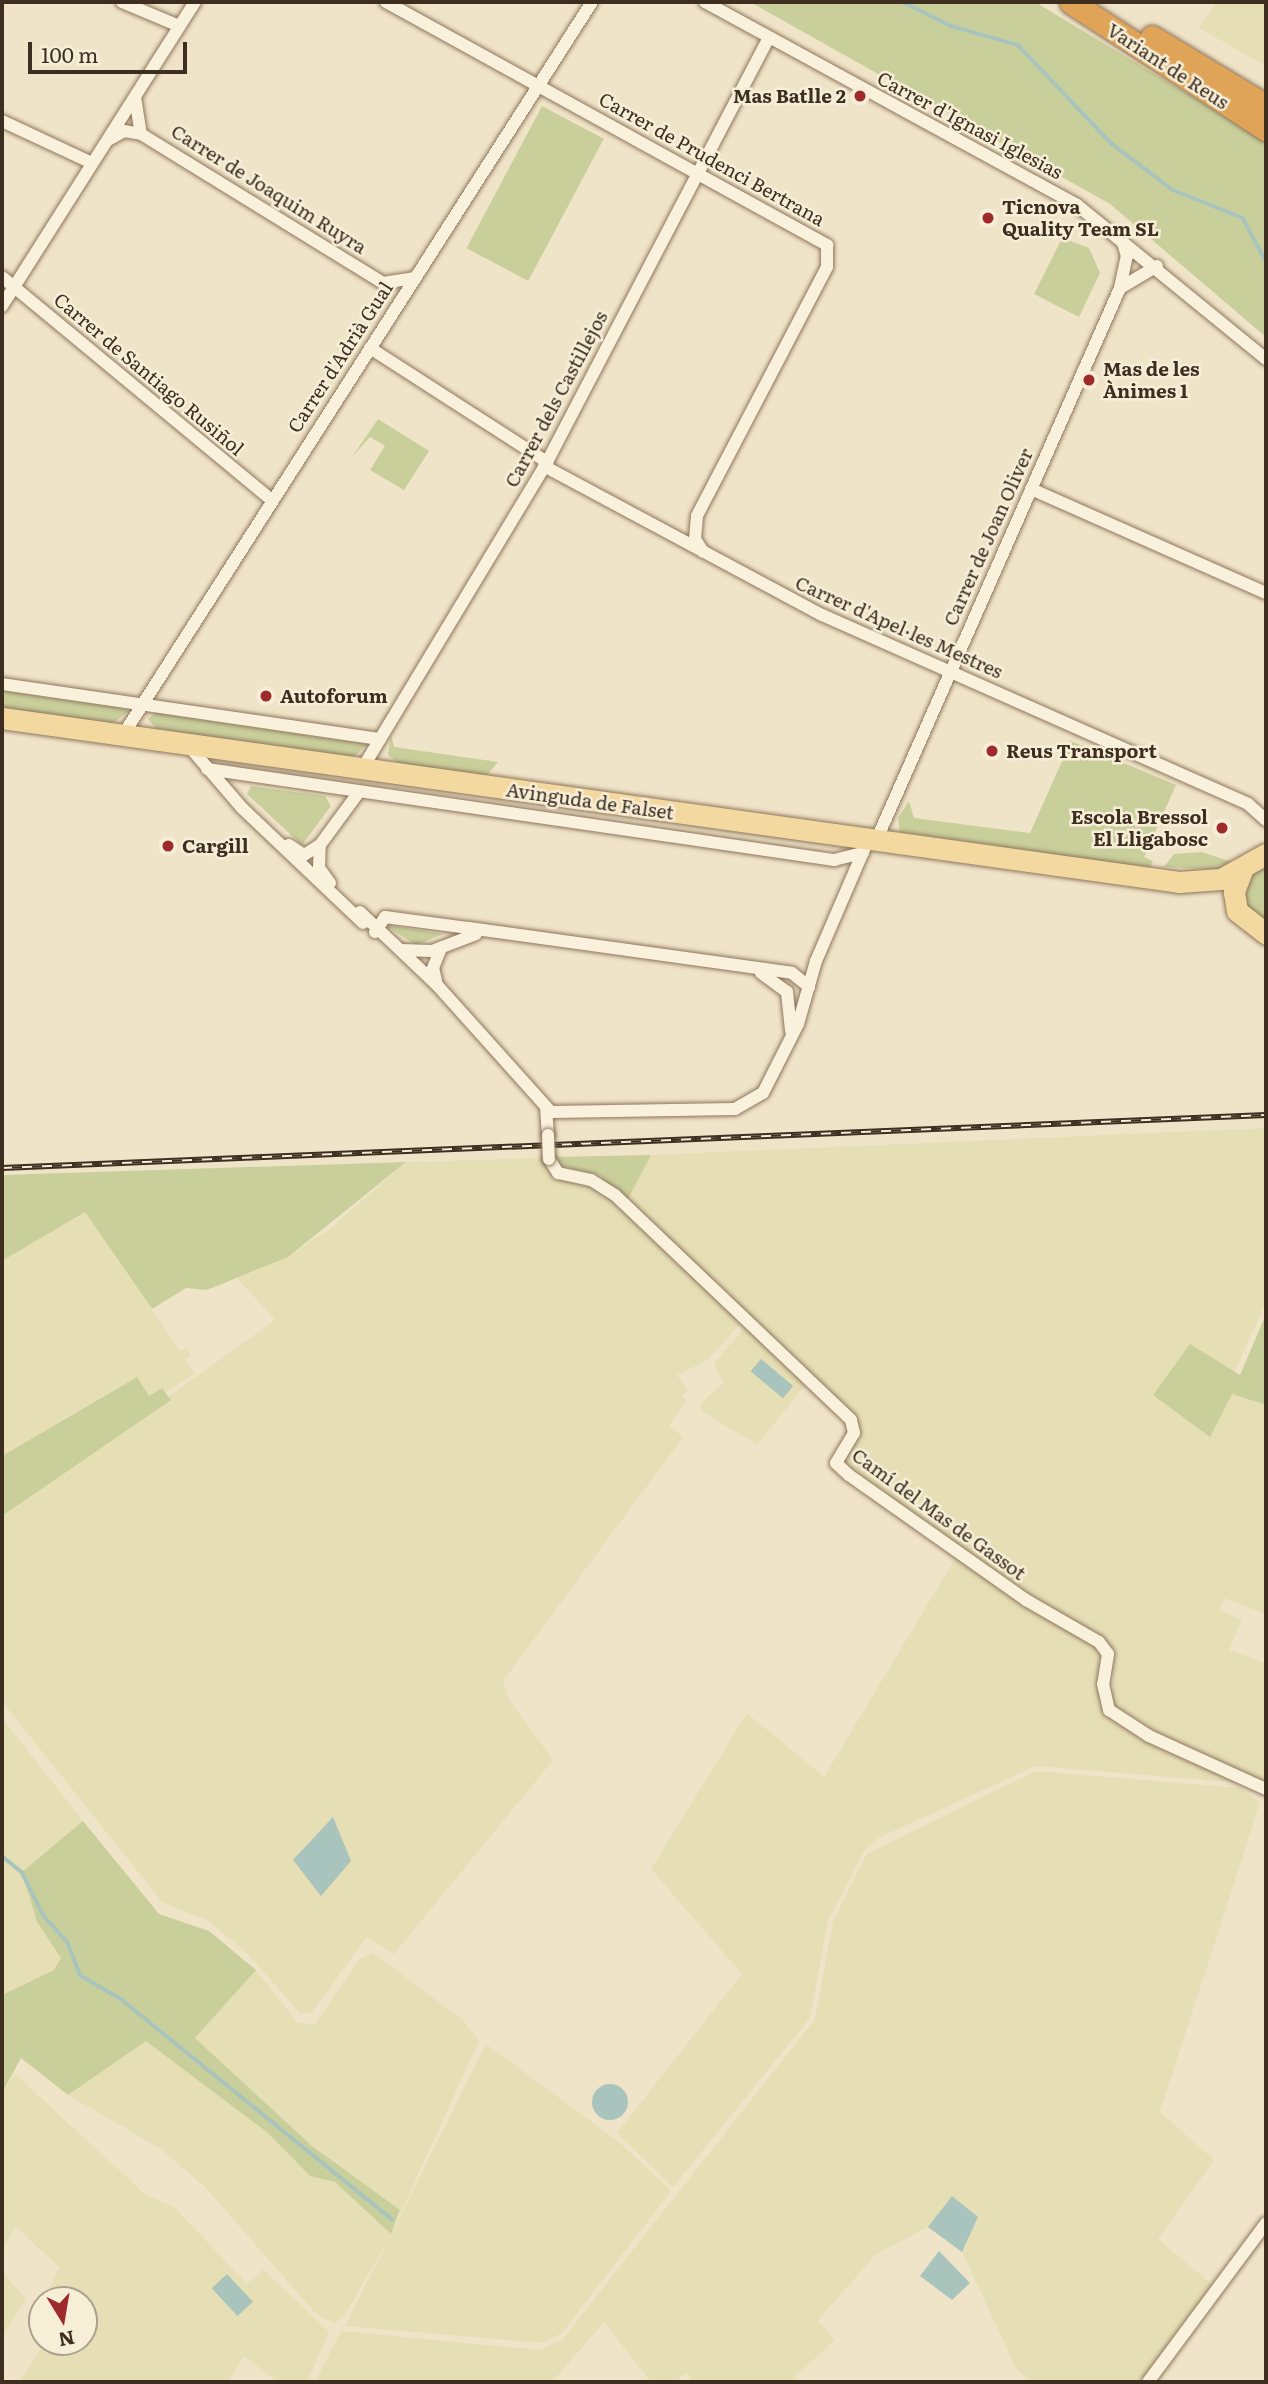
<!DOCTYPE html>
<meta charset="utf-8">
<style>
body{margin:0}
#map{position:relative;width:1268px;height:2384px;overflow:hidden;background:#f0e4c8;font-family:Literata,serif}
div>[style]{position:absolute}
[style*='--x']{left:calc(var(--x)*1px);top:calc(var(--y)*1px);width:calc(var(--w)*1px);rotate:calc(var(--a)*1deg)}
.farmland>*{inset:0;background:#e6deb5}
.green>*{inset:0;background:#c9cf9b;transform-origin:0 0}
.water>*{inset:0;background:#a9c4bc;transform-origin:0 0}
.round{border-radius:50%}
.stream>*{height:3.5px;margin:-1.75px;padding:0 1.75px;transform-origin:1.75px;border-radius:1.75px;background:#a9c4bc}
.roads{filter:drop-shadow(0 0 2px #8d765c) drop-shadow(0 0 2px #8d765c)}
.minor>*{height:12px;margin:-6px;padding:0 6px;transform-origin:6px;border-radius:6px;background:#faf1dc}
.primary>*{height:21px;margin:-10.5px;padding:0 10.5px;transform-origin:10.5px;border-radius:10.5px;background:#f3d9a0}
.motorway>*{height:23px;margin:-11.5px;padding:0 11.5px;transform-origin:11.5px;border-radius:11.5px;background:#e0a458}
.rail>*{height:6px;margin-top:-3px;transform-origin:0;background:repeating-linear-gradient(90deg,#f7eed8 0 10px,#3d2e20 0 20px);box-sizing:border-box;border-block:2px solid #3d2e20}
.bridges{filter:drop-shadow(0 0 2px #8d765c) drop-shadow(0 0 2px #8d765c)}
.minor-bridge>*{height:12px;margin:-6px;padding:0 6px;transform-origin:6px;border-radius:6px;background:#faf1dc}
.dots>*{width:19px;height:19px;translate:-50% -50%;box-sizing:border-box;border:4px solid #f7eed8;border-radius:50%}
span{translate:-50% -50%;white-space:nowrap;text-align:center;line-height:1.15;-webkit-text-stroke:5px #f7eed8;paint-order:stroke}
.street-label{font-size:19px;color:#3d2e20}
.poi-label{font-size:19px;color:#3d2e20;font-weight:700}
.right{translate:-100% -50%;text-align:right}
.left{translate:0 -50%;text-align:left}
.frame{position:absolute;inset:0;border:4px solid #3d2e20;pointer-events:none}
.north{position:absolute;left:28px;top:2286px;width:70px;height:70px;box-sizing:border-box;background:#f7eed8;border:2px solid #ada18e;border-radius:50%;rotate:169deg;font-size:19px;font-weight:700;line-height:28px;text-align:center;color:#3d2e20}
.north::after{content:'';display:block;margin:auto;width:24px;height:32px;background:#9e2a2b;clip-path:polygon(50% 0,100% 100%,50% 72%,0 100%)}
.scale{position:absolute;left:28px;top:42px;width:159px;height:32px;box-sizing:border-box;border:4px solid #3d2e20;border-top:0;padding-left:9px;font-size:21px;line-height:24px;white-space:nowrap;color:#3d2e20;-webkit-text-stroke:5px #f7eed8;paint-order:stroke}
</style>
<div id="map">
<div class="farmland">
<i style="clip-path:polygon(1217px 2px,1266px 2px,1266px 66px,1199px 28px)"></i>
<i style="clip-path:polygon(1266px 1128px,1266px 1302px,1234px 1373px,1190px 1345px,1232px 1394px,1266px 1405px,1266px 1614px,1224px 1598px,1220px 1610px,1242px 1620px,1229px 1650px,1266px 1663px,1266px 1786px,1155px 1736px,1111px 1707px,1115px 1654px,843px 1464px,857px 1434px,627px 1201px,651px 1155px)"></i>
<i style="clip-path:polygon(544px 1158px,552px 1178px,599px 1188px,741px 1323px,708px 1360px,677px 1375px,688px 1391px,682px 1395px,686px 1402px,669px 1426px,683px 1437px,503px 1681px,508px 1698px,553px 1760px,394px 1954px,367px 1937px,311px 2013px,300px 2013px,244px 1950px,206px 1920px,162px 1902px,2px 1701px,2px 1516px,275px 1320px,237px 1278px,288px 1257px,331px 1228px,406px 1162px)"></i>
<i style="clip-path:polygon(85px 1212px,180px 1351px,186px 1348px,191px 1355px,185px 1360px,195px 1373px,166px 1393px,162px 1388px,149px 1396px,136px 1377px,2px 1456px,2px 1261px)"></i>
<i style="clip-path:polygon(745px 1328px,807px 1383px,757px 1445px,701px 1411px,701px 1403px,724px 1383px,714px 1363px)"></i>
<i style="clip-path:polygon(956px 1557px,1098px 1645px,1101px 1705px,1110px 1714px,1242px 1783px,1036px 1766px,878px 1838px,864px 1851px,828px 1921px,810px 2018px,673px 2187px,617px 2133px,742px 1974px,651px 1869px,747px 1713px,824px 1777px)"></i>
<i style="clip-path:polygon(2px 1718px,83px 1821px,22px 1872px,61px 1959px,54px 1970px,2px 1995px)"></i>
<i style="clip-path:polygon(1036px 1771px,1241px 1788px,1260px 1803px,1160px 2112px,1214px 2160px,1158px 2239px,1214px 2286px,1145px 2382px,1032px 2382px,1016px 2368px,962px 2252px,978px 2217px,952px 2196px,928px 2227px,876px 2254px,818px 2320px,834px 2340px,795px 2377px,799px 2382px,693px 2382px,686px 2373px,674px 2382px,651px 2382px,604px 2322px,552px 2382px,315px 2382px,341px 2331px,539px 2350px,562px 2340px,815px 2019px,833px 1922px,867px 1854px)"></i>
<i style="clip-path:polygon(373px 1953px,464px 2021px,479px 2041px,401px 2212px,298px 2135px,194px 2037px,256px 1970px,298px 2023px,315px 2024px,360px 1959px)"></i>
<i style="clip-path:polygon(146px 2040px,268px 2133px,310px 2176px,334px 2181px,391px 2234px,344px 2317px,335px 2323px,317px 2315px,206px 2188px,161px 2149px,68px 2095px)"></i>
<i style="clip-path:polygon(486px 2044px,619px 2142px,671px 2191px,562px 2333px,541px 2343px,345px 2326px)"></i>
<i style="clip-path:polygon(15px 2074px,146px 2195px,174px 2207px,247px 2284px,263px 2269px,329px 2332px,307px 2382px,279px 2382px,244px 2356px,228px 2382px,19px 2382px,45px 2342px,84px 2342px,84px 2300px,46px 2294px,60px 2268px,16px 2227px,2px 2249px,2px 2093px)"></i>
<i style="clip-path:polygon(2px 2259px,5px 2275px,26px 2299px,2px 2336px)"></i>
</div>
<div class="green">
<i style="clip-path:polygon(750px 2px,1035px 2px,1266px 141px,1266px 337px,1110px 204px)"></i>
<i style="left:542px;top:106px;width:70px;height:161px;rotate:28deg"></i>
<i style="clip-path:polygon(1062px 238px,1089px 248px,1100px 273px,1079px 317px,1034px 294px)"></i>
<i style="clip-path:polygon(378px 419px,429px 451px,404px 490px,370px 470px,385px 446px,370px 437px,352px 457px)"></i>
<i style="clip-path:polygon(2px 691px,121px 708px,129px 711px,112px 724px,2px 708px)"></i>
<i style="clip-path:polygon(156px 712px,203px 720px,367px 744px,354px 757px,157px 729px,148px 719px)"></i>
<i style="clip-path:polygon(391px 735px,394px 747px,498px 762px,487px 775px,400px 764px,388px 755px)"></i>
<i style="clip-path:polygon(1071px 741px,1176px 785px,1144px 857px,1153px 861px,1150px 868px,900px 832px,898px 818px,909px 801px,914px 818px,1030px 833px)"></i>
<i style="clip-path:polygon(251px 786px,325px 796px,331px 806px,302px 845px,247px 794px)"></i>
<i style="clip-path:polygon(1202px 852px,1232px 862px,1224px 870px,1164px 867px,1174px 854px)"></i>
<i style="clip-path:polygon(1266px 863px,1266px 925px,1246px 910px,1243px 888px,1253px 869px)"></i>
<i style="clip-path:polygon(386px 926px,387px 925px,443px 934px,416px 945px)"></i>
<i style="clip-path:polygon(651px 1155px,627px 1201px,599px 1175px,559px 1165px,552px 1157px)"></i>
<i style="clip-path:polygon(406px 1162px,288px 1257px,207px 1290px,186px 1288px,152px 1309px,85px 1212px,2px 1261px,2px 1175px)"></i>
<i style="clip-path:polygon(1266px 1314px,1266px 1405px,1232px 1394px,1210px 1437px,1153px 1395px,1190px 1344px,1240px 1375px)"></i>
<i style="clip-path:polygon(137px 1377px,149px 1396px,162px 1388px,171px 1400px,2px 1516px,2px 1456px)"></i>
<i style="clip-path:polygon(83px 1821px,159px 1914px,209px 1931px,256px 1970px,195px 2038px,312px 2146px,400px 2210px,391px 2234px,335px 2182px,310px 2176px,268px 2133px,146px 2041px,68px 2095px,21px 2058px,2px 2093px,2px 1995px,54px 1970px,61px 1958px,37px 1922px,22px 1872px)"></i>
</div>
<div class="water">
<i style="left:761px;top:1359px;width:42px;height:16px;rotate:40deg"></i>
<i style="clip-path:polygon(333px 1817px,351px 1861px,321px 1896px,293px 1860px)"></i>
<i class="round" style="left:592px;top:2084px;width:36px;height:36px"></i>
<i style="clip-path:polygon(952px 2196px,978px 2217px,962px 2252px,928px 2227px)"></i>
<i style="clip-path:polygon(939px 2251px,970px 2283px,952px 2300px,920px 2276px)"></i>
<i style="left:227px;top:2274px;width:38px;height:21px;rotate:47deg"></i>
</div>
<div class="stream">
<i style="--x:903;--y:2;--w:54;--a:26.6"></i>
<i style="--x:951;--y:26;--w:70;--a:15.8"></i>
<i style="--x:1018;--y:45;--w:137;--a:46.5"></i>
<i style="--x:1112;--y:144;--w:76;--a:37"></i>
<i style="--x:1173;--y:190;--w:75;--a:21.8"></i>
<i style="--x:1243;--y:218;--w:49;--a:61.9"></i>
<i style="--x:2;--y:1856;--w:26;--a:39"></i>
<i style="--x:22;--y:1872;--w:49;--a:63.4"></i>
<i style="--x:44;--y:1916;--w:36;--a:48"></i>
<i style="--x:68;--y:1943;--w:34;--a:69"></i>
<i style="--x:80;--y:1975;--w:48;--a:30.3"></i>
<i style="--x:121;--y:1999;--w:349;--a:39.1"></i>
</div>
<div class="roads">
<div class="minor">
<i style="--x:122;--y:2;--w:62;--a:22.8"></i>
<i style="--x:386;--y:2;--w:504;--a:28.86"></i>
<i style="--x:827;--y:245;--w:22;--a:90"></i>
<i style="--x:827;--y:267;--w:281;--a:117.6"></i>
<i style="--x:697;--y:516;--w:23;--a:95"></i>
<i style="--x:695;--y:539;--w:15;--a:58"></i>
<i style="--x:705;--y:2;--w:424;--a:28.6"></i>
<i style="--x:1077;--y:205;--w:244;--a:39.2"></i>
<i style="--x:135;--y:97;--w:37;--a:81"></i>
<i style="--x:2;--y:121;--w:99;--a:25"></i>
<i style="--x:108;--y:140;--w:18;--a:-29"></i>
<i style="--x:124;--y:131;--w:17;--a:10"></i>
<i style="--x:141;--y:134;--w:284;--a:31.6"></i>
<i style="--x:383;--y:283;--w:31;--a:-9"></i>
<i style="--x:2;--y:277;--w:350;--a:39.6"></i>
<i style="--x:1120;--y:288;--w:43;--a:-30.7"></i>
<i style="--x:2;--y:306;--w:360;--a:-57.6"></i>
<i style="--x:370;--y:348;--w:211;--a:32.8"></i>
<i style="--x:544;--y:466;--w:315;--a:28.2"></i>
<i style="--x:822;--y:615;--w:466;--a:23.9"></i>
<i style="--x:1248;--y:804;--w:24;--a:42"></i>
<i style="--x:1031;--y:489;--w:257;--a:23.9"></i>
<i style="--x:2;--y:684;--w:382;--a:8.3"></i>
<i style="--x:123;--y:735;--w:870;--a:-57.39"></i>
<i style="--x:187;--y:744;--w:84;--a:49.3"></i>
<i style="--x:242;--y:808;--w:167;--a:43.5"></i>
<i style="--x:207;--y:769;--w:634;--a:8.26"></i>
<i style="--x:834;--y:860;--w:30;--a:-14"></i>
<i style="--x:362;--y:769;--w:358;--a:-58.9"></i>
<i style="--x:547;--y:462;--w:477;--a:-62.4"></i>
<i style="--x:876;--y:841;--w:604;--a:-66.19"></i>
<i style="--x:1120;--y:288;--w:33;--a:-78"></i>
<i style="--x:1127;--y:256;--w:21;--a:-107"></i>
<i style="--x:289;--y:845;--w:18;--a:34"></i>
<i style="--x:304;--y:855;--w:19;--a:-32"></i>
<i style="--x:330;--y:883;--w:19;--a:-126"></i>
<i style="--x:319;--y:868;--w:23;--a:-88"></i>
<i style="--x:320;--y:845;--w:66;--a:-53.7"></i>
<i style="--x:360;--y:912;--w:106;--a:43.5"></i>
<i style="--x:437;--y:985;--w:171;--a:48.1"></i>
<i style="--x:551;--y:1112;--w:184;--a:-0.9"></i>
<i style="--x:735;--y:1109;--w:32;--a:-30"></i>
<i style="--x:763;--y:1093;--w:77;--a:-63.1"></i>
<i style="--x:798;--y:1024;--w:66;--a:-74.1"></i>
<i style="--x:816;--y:961;--w:132;--a:-66.7"></i>
<i style="--x:375;--y:932;--w:18;--a:-56"></i>
<i style="--x:385;--y:917;--w:85;--a:7.5"></i>
<i style="--x:469;--y:928;--w:326;--a:7.9"></i>
<i style="--x:792;--y:973;--w:22;--a:39"></i>
<i style="--x:401;--y:950;--w:31;--a:2"></i>
<i style="--x:432;--y:951;--w:47;--a:-21.1"></i>
<i style="--x:761;--y:973;--w:32;--a:36"></i>
<i style="--x:787;--y:992;--w:39;--a:84"></i>
<i style="--x:437;--y:985;--w:17;--a:-103"></i>
<i style="--x:433;--y:968;--w:22;--a:-68"></i>
<i style="--x:546;--y:1107;--w:28;--a:86"></i>
<i style="--x:549;--y:1159;--w:17;--a:57"></i>
<i style="--x:558;--y:1173;--w:34;--a:12"></i>
<i style="--x:591;--y:1180;--w:28;--a:32"></i>
<i style="--x:615;--y:1195;--w:326;--a:43.6"></i>
<i style="--x:851;--y:1420;--w:13;--a:77"></i>
<i style="--x:854;--y:1433;--w:35;--a:121"></i>
<i style="--x:836;--y:1463;--w:18;--a:43"></i>
<i style="--x:849;--y:1475;--w:217;--a:35.2"></i>
<i style="--x:1026;--y:1600;--w:84;--a:29.9"></i>
<i style="--x:1099;--y:1642;--w:15;--a:53"></i>
<i style="--x:1108;--y:1654;--w:30;--a:99"></i>
<i style="--x:1103;--y:1684;--w:27;--a:77"></i>
<i style="--x:1109;--y:1710;--w:48;--a:33"></i>
<i style="--x:1149;--y:1736;--w:128;--a:24.4"></i>
<i style="--x:1148;--y:2382;--w:198;--a:-53.4"></i>
</div>
<div class="primary">
<i style="--x:2;--y:718;--w:1188;--a:7.93"></i>
<i style="--x:1179;--y:882;--w:42;--a:-4.1"></i>
<i style="--x:1221;--y:879;--w:51;--a:-29.1"></i>
<i style="--x:1243;--y:868;--w:26;--a:111"></i>
<i style="--x:1234;--y:892;--w:19;--a:81"></i>
<i style="--x:1237;--y:911;--w:37;--a:38"></i>
</div>
<div class="motorway">
<i style="--x:1071;--y:2;--w:233;--a:33.1"></i>
<i style="--x:1152;--y:37;--w:133;--a:31.2"></i>
</div>
</div>
<div class="rail">
<i style="--x:2;--y:1168;--w:1265;--a:-2.4"></i>
</div>
<div class="bridges">
<div class="minor-bridge">
<i style="--x:548;--y:1135;--w:24;--a:88"></i>
</div>
</div>
<div class="dots">
<i style="left:860px;top:96px;background:#9e2a2b"></i>
<i style="left:988px;top:218px;background:#9e2a2b"></i>
<i style="left:1089px;top:380px;background:#9e2a2b"></i>
<i style="left:266px;top:696px;background:#9e2a2b"></i>
<i style="left:992px;top:751px;background:#9e2a2b"></i>
<i style="left:1222px;top:828px;background:#9e2a2b"></i>
<i style="left:168px;top:846px;background:#9e2a2b"></i>
</div>
<div class="street-label">
<span style="left:1168px;top:66px;rotate:33deg">Variant de Reus</span>
<span style="left:970px;top:125px;rotate:28deg">Carrer d'Ignasi Iglesias</span>
<span style="left:712px;top:159px;rotate:29deg">Carrer de Prudenci Bertrana</span>
<span style="left:269px;top:189px;rotate:32deg">Carrer de Joaquim Ruyra</span>
<span style="left:340px;top:357px;rotate:-57deg">Carrer d'Adrià Gual</span>
<span style="left:149px;top:374px;rotate:40deg">Carrer de Santiago Rusiñol</span>
<span style="left:556px;top:399px;rotate:-62deg">Carrer dels Castillejos</span>
<span style="left:988px;top:537px;rotate:-66deg">Carrer de Joan Oliver</span>
<span style="left:899px;top:627px;rotate:24deg">Carrer d'Apel·les Mestres</span>
<span style="left:590px;top:801px;rotate:8deg">Avinguda de Falset</span>
<span style="left:939px;top:1514px;rotate:36deg">Camí del Mas de Gassot</span>
</div>
<div class="poi-label">
<span class="right" style="left:846px;top:96px">Mas Batlle 2</span>
<span class="left" style="left:1002px;top:218px">Ticnova<br>Quality Team SL</span>
<span class="left" style="left:1103px;top:380px">Mas de les<br>Ànimes 1</span>
<span class="left" style="left:280px;top:696px">Autoforum</span>
<span class="left" style="left:1006px;top:751px">Reus Transport</span>
<span class="right" style="left:1208px;top:828px">Escola Bressol<br>El Lligabosc</span>
<span class="left" style="left:182px;top:846px">Cargill</span>
</div>
<div class="frame"></div>
<div class="north">N</div>
<div class="scale">100 m</div>
</div>
